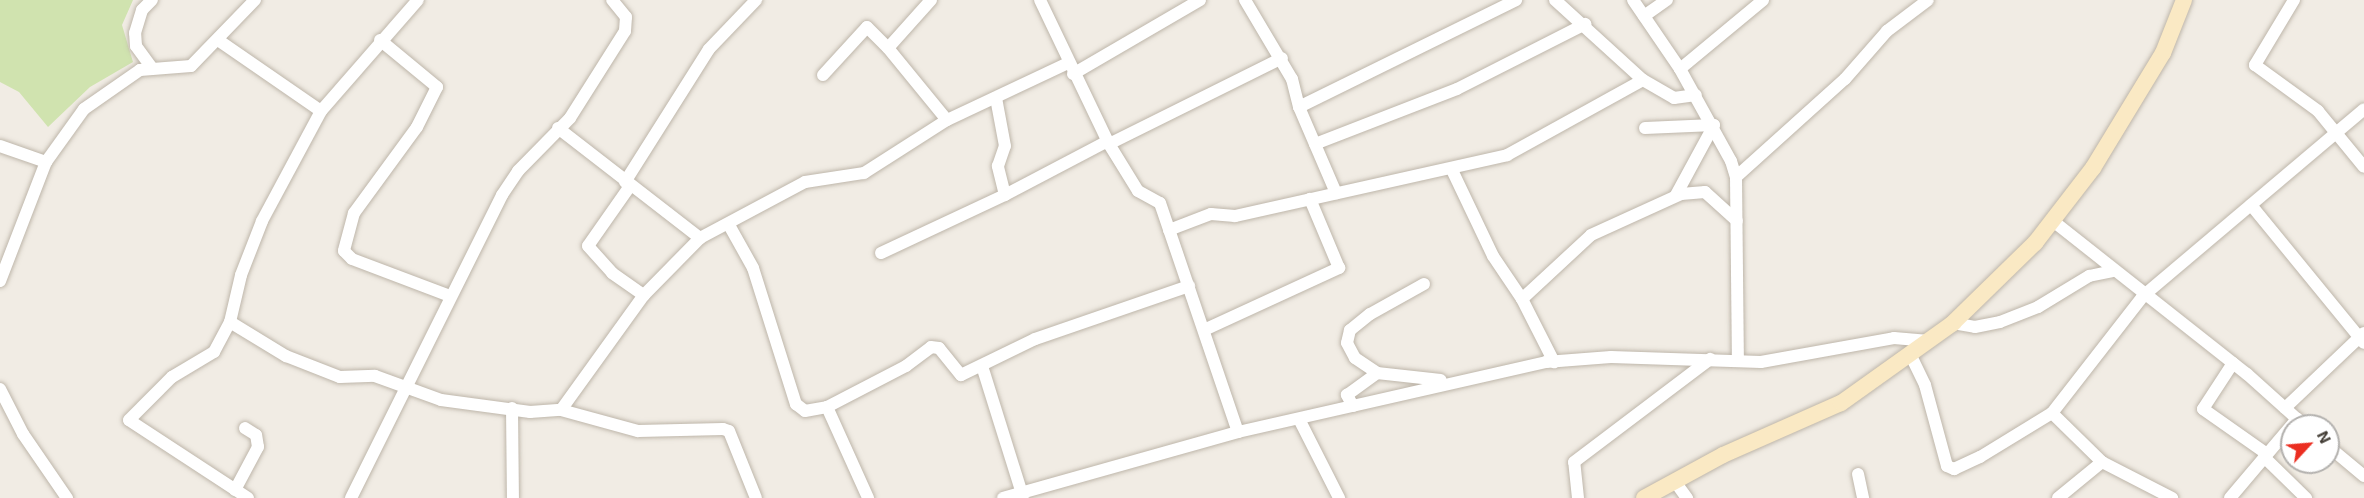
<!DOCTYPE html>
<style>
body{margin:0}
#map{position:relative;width:2364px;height:498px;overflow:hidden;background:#f1ece4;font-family:"Exo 2",sans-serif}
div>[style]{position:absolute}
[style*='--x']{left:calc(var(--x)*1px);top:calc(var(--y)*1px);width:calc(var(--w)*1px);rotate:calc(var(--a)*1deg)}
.green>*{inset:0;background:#d0e3af}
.roads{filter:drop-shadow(0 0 2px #beb6aa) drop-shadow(0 0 2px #beb6aa)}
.street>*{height:12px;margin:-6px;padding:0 6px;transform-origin:6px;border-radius:6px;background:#fff}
.secondary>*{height:16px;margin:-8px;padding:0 8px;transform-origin:8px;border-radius:8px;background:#fae9c4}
span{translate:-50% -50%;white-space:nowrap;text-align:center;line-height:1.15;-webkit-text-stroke:4.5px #fff;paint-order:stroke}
.north{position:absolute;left:2280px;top:414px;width:60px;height:60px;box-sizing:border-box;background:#fff;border:2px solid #b3b1ae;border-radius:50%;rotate:64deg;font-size:16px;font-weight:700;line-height:24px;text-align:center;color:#423c34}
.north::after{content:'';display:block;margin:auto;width:21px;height:27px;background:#eb2e21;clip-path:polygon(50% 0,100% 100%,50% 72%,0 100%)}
</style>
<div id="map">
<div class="green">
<i style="clip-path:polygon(0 0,133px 0,122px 25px,133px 62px,90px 87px,48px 127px,19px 92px,0 82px)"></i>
</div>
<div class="roads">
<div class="street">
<i style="--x:931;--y:0;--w:64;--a:131.9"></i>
<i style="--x:888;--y:48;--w:93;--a:50.7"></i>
<i style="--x:1040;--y:0;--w:160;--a:64.4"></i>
<i style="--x:1109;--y:144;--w:55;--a:58.3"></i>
<i style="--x:1138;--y:191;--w:25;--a:29"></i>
<i style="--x:1160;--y:203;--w:242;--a:71.2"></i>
<i style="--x:1245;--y:0;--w:92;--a:59.3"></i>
<i style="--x:1292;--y:79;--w:29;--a:76"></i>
<i style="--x:1299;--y:107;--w:94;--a:66.7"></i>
<i style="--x:1555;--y:0;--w:119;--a:42.3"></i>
<i style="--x:1643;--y:80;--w:36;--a:30"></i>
<i style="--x:1674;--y:98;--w:22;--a:-8"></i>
<i style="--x:1633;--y:0;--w:83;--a:55.7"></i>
<i style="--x:1680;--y:69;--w:105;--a:61"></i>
<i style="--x:1731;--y:161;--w:17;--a:73"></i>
<i style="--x:1736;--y:177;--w:183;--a:89.4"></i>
<i style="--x:2294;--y:0;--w:76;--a:121"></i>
<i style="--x:2255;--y:65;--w:78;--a:36.1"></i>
<i style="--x:2318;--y:111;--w:72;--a:50.6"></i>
<i style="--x:1644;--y:16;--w:28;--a:-35"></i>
<i style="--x:218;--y:40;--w:125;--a:34.6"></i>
<i style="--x:380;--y:40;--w:74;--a:39.5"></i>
<i style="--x:437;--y:87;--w:45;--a:116.6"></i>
<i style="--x:417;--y:127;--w:107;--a:126.2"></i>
<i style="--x:354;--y:213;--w:39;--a:105"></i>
<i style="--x:344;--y:251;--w:11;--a:45"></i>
<i style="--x:352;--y:259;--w:105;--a:20.7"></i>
<i style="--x:152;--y:68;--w:27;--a:-126"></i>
<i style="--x:136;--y:46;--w:13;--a:-94"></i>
<i style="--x:135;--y:33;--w:24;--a:-73"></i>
<i style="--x:142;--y:10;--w:14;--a:-45"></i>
<i style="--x:1680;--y:69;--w:108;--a:-39.7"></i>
<i style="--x:1073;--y:74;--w:147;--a:-30.2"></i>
<i style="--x:823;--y:75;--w:65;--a:-47.5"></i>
<i style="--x:867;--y:27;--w:30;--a:45"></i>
<i style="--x:1299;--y:107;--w:242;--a:-26.2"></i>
<i style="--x:558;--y:128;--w:180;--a:37.8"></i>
<i style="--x:1645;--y:128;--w:69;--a:-2.5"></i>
<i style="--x:1714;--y:125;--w:80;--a:118.5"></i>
<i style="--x:1109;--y:144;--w:193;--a:-26.4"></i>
<i style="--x:1315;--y:144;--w:152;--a:-21.2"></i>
<i style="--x:1457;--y:89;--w:144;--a:-26.9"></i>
<i style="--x:0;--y:146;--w:49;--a:19.2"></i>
<i style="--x:1452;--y:170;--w:95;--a:64.5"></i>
<i style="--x:1493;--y:256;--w:52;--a:56"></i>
<i style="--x:1522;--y:299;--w:71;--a:63.1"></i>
<i style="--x:1736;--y:177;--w:147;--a:-42"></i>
<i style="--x:1845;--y:79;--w:64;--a:-48.8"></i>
<i style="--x:1887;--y:31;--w:51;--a:-37.1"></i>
<i style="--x:625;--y:182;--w:157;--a:-57.7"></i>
<i style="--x:709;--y:49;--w:68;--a:-46.2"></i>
<i style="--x:630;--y:186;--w:73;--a:125"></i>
<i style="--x:588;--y:246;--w:36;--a:48"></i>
<i style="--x:612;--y:273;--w:39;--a:35"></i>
<i style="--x:1005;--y:195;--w:116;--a:-27.7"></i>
<i style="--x:2251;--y:205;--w:178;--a:50.7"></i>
<i style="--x:2053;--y:221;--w:247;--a:38.3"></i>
<i style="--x:2247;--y:374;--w:78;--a:41.9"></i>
<i style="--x:729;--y:225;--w:49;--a:60.8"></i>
<i style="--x:753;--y:268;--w:143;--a:72.5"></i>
<i style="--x:796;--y:404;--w:11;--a:38"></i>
<i style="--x:805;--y:411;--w:22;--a:-10"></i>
<i style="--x:827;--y:407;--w:89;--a:-27.4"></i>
<i style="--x:906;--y:366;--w:31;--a:-37"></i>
<i style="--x:931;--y:347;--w:8;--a:7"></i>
<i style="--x:939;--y:348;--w:35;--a:51"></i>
<i style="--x:961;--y:375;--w:82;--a:-25.9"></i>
<i style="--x:1035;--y:339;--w:163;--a:-19"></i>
<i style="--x:1169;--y:230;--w:45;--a:-20.9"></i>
<i style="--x:1211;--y:214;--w:24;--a:5"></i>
<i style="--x:1235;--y:216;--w:279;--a:-12.6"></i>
<i style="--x:1507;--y:155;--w:155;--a:-28.9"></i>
<i style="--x:881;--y:253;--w:137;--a:-25.1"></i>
<i style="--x:1005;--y:195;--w:30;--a:-104"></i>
<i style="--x:998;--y:166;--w:21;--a:-71"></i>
<i style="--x:1005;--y:146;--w:49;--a:-100.6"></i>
<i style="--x:0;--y:281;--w:128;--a:-68.9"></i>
<i style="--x:46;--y:162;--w:65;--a:-54.4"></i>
<i style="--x:84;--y:109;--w:68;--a:-34.9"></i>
<i style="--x:140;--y:70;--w:51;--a:-4.5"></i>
<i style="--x:191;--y:66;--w:92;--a:-45.9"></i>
<i style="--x:1424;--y:284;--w:62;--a:150.9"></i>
<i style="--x:1370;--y:314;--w:26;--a:141"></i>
<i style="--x:1350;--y:330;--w:13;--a:103"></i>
<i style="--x:1347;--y:343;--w:17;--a:62"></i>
<i style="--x:1355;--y:358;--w:27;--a:34"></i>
<i style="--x:1377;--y:373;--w:64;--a:6.2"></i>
<i style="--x:1522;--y:299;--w:94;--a:-42.8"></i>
<i style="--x:1591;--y:235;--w:99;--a:-24.5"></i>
<i style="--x:1681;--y:194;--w:24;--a:-5"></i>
<i style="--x:1705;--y:192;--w:43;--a:42.2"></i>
<i style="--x:230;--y:322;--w:66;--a:31.3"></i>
<i style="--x:286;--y:356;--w:58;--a:21.3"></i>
<i style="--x:340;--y:377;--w:35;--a:-2"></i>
<i style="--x:375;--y:376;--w:70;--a:20"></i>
<i style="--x:441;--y:400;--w:90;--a:7.7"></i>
<i style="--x:530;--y:412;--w:31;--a:-4"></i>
<i style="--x:561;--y:410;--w:80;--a:15.3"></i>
<i style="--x:638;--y:431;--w:85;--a:-1.3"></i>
<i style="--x:723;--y:429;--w:6;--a:18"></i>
<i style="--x:729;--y:431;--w:72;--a:68.1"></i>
<i style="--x:1953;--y:323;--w:22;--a:10"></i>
<i style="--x:1975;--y:327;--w:25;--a:-11"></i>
<i style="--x:2000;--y:322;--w:41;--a:-21.5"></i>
<i style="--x:2038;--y:307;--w:60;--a:-31.3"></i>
<i style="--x:2089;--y:276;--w:24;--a:-12"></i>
<i style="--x:1204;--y:330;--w:149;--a:-24.7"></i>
<i style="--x:1339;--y:268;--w:75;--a:-112.8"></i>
<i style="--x:1911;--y:356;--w:32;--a:64"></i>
<i style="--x:1925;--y:385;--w:84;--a:74.8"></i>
<i style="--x:1947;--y:466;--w:8;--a:23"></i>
<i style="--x:1954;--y:469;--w:29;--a:-25"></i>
<i style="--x:1980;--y:457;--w:84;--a:-31.4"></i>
<i style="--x:2052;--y:413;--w:148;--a:-52.1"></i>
<i style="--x:2143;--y:296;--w:289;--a:-40.2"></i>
<i style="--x:2233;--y:363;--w:55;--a:123.1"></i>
<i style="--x:2203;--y:409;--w:78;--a:35.1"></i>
<i style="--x:982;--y:366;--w:137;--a:72.6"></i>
<i style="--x:0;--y:389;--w:51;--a:62.9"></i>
<i style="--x:23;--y:434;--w:78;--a:55.5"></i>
<i style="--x:1353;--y:406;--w:13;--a:-119"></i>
<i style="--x:1347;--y:395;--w:37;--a:-36"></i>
<i style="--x:827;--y:407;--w:100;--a:65.7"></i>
<i style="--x:512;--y:408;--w:90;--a:89.4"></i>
<i style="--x:2285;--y:408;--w:109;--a:-43.5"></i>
<i style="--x:561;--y:410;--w:142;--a:-54.2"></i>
<i style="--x:644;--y:295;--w:80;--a:-45.5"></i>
<i style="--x:700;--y:238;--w:119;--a:-28.1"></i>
<i style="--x:805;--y:182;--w:60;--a:-8.7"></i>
<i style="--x:864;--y:173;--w:98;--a:-32.6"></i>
<i style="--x:947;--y:120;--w:134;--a:-25.2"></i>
<i style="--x:2052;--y:413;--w:70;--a:44.4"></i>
<i style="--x:2102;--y:462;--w:79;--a:27.2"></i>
<i style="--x:1299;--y:419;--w:89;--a:63.1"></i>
<i style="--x:2328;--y:446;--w:47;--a:39.8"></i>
<i style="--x:2264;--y:457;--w:59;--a:44.3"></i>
<i style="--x:1858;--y:474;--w:25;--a:78"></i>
<i style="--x:1676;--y:483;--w:19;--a:54"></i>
<i style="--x:235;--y:490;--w:49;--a:-61.9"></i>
<i style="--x:258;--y:447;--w:12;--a:-99"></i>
<i style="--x:256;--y:435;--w:13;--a:-148"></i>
<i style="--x:248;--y:498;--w:142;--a:-146.8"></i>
<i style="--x:129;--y:420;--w:61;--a:-45"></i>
<i style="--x:172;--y:377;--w:49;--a:-30.8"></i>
<i style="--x:214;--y:352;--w:34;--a:-62"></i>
<i style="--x:230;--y:322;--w:48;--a:-76.8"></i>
<i style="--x:241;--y:275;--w:58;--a:-68.7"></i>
<i style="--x:262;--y:221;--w:125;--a:-61.8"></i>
<i style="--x:321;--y:111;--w:147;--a:-48.9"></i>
<i style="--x:351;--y:498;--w:339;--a:-63.5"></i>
<i style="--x:502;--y:195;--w:29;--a:-56"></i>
<i style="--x:518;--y:171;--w:74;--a:-45.5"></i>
<i style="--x:570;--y:118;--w:103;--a:-57.7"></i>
<i style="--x:625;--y:31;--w:14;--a:-86"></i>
<i style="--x:626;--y:17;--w:22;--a:-129"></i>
<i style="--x:1003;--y:498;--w:244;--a:-15.7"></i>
<i style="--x:1238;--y:432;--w:316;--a:-12.8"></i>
<i style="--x:1546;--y:362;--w:65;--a:-4.4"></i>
<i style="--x:1611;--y:357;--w:150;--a:1.9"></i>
<i style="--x:1761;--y:362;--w:135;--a:-10.2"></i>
<i style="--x:1894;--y:338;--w:35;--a:5"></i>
<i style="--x:1578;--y:498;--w:36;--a:-96"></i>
<i style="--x:1574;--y:462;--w:171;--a:-37.1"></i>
<i style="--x:2058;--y:498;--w:57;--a:-39.3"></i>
<i style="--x:2230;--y:498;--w:104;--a:-49.7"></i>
</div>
<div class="secondary">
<i style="--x:1644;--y:498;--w:90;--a:-28.6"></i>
<i style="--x:1723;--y:455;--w:129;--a:-23.8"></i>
<i style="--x:1841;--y:403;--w:138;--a:-35.5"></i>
<i style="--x:1953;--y:323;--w:115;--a:-44.3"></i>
<i style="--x:2035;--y:243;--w:95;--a:-52.3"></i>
<i style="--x:2093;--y:168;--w:135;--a:-58.7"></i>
<i style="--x:2163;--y:53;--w:57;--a:-68.4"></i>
</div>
</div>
<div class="north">N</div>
</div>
